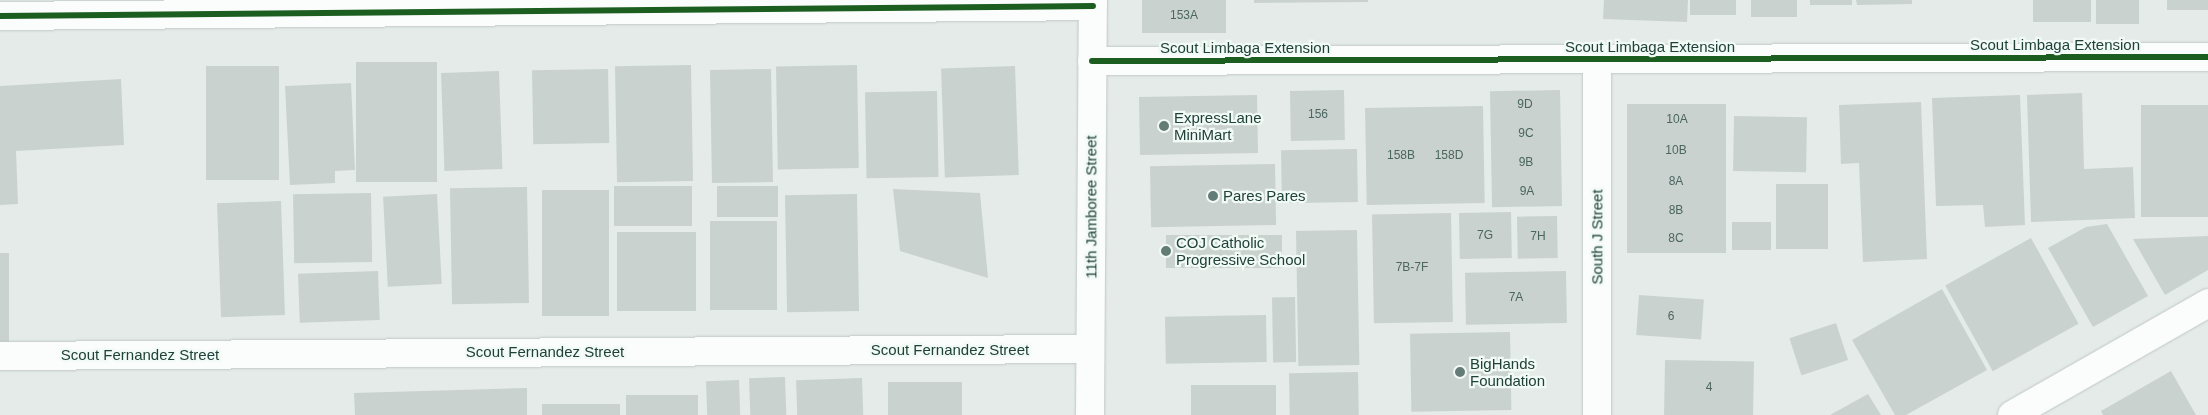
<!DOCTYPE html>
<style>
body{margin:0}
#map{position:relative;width:2208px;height:415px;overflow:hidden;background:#e4ebe8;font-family:Arial,sans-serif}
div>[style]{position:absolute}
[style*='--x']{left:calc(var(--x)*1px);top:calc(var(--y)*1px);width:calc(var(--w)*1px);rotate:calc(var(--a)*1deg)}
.building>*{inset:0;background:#cad2cf;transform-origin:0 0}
.roads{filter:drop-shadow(0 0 1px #c1c8c5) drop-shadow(0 0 1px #c1c8c5)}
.minor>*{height:28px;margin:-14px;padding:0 14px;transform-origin:14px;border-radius:14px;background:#fbfcfc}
.cycleway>*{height:6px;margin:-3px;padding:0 3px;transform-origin:3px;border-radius:3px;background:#1b5e20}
.dots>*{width:14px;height:14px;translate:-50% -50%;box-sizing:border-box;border:2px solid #f2faf6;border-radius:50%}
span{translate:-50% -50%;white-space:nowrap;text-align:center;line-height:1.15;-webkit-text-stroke:4.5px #f2faf6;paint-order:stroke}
.number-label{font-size:12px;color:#4b665f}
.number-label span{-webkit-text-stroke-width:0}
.street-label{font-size:15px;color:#1f4139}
.poi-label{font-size:15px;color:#1f4139}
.left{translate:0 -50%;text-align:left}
</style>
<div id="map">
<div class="building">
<i style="left:1142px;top:0;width:84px;height:33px"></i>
<i style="clip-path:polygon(1254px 0,1368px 0,1368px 2px,1254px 3px)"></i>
<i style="clip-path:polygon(1604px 0,1688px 0,1687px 22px,1603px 19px)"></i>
<i style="left:1690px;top:0;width:46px;height:15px"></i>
<i style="left:1751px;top:0;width:46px;height:17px"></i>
<i style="left:1810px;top:0;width:42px;height:5px"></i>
<i style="clip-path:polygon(1856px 0,1912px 0,1912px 4px,1857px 5px)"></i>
<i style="left:2033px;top:0;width:58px;height:22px"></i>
<i style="left:2096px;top:0;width:43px;height:24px"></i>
<i style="left:2167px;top:0;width:41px;height:10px"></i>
<i style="left:356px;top:62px;width:81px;height:120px"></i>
<i style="left:691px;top:65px;width:116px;height:76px;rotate:89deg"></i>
<i style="left:857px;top:65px;width:103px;height:81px;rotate:89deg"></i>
<i style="left:206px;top:66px;width:73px;height:114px"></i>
<i style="left:1015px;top:66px;width:109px;height:74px;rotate:88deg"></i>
<i style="left:608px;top:69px;width:74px;height:76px;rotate:89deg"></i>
<i style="left:771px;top:69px;width:113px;height:61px;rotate:89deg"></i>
<i style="left:499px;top:71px;width:98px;height:58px;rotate:88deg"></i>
<i style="clip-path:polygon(121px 79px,124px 145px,16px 151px,18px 204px,0 205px,0 86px)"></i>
<i style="clip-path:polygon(351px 83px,355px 170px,335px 171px,335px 183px,290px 185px,285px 86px)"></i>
<i style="left:1344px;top:90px;width:50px;height:54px;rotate:89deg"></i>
<i style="left:1560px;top:90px;width:116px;height:70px;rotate:89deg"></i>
<i style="left:937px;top:91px;width:86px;height:72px;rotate:89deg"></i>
<i style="clip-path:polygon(2082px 93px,2084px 169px,2133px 167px,2135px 218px,2031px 222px,2027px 95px)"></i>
<i style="left:1257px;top:95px;width:58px;height:118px;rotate:89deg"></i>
<i style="clip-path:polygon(2020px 95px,2025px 225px,1985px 227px,1983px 205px,1936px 206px,1932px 98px)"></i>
<i style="clip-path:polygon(1921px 102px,1927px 259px,1863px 262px,1859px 163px,1841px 164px,1839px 105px)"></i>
<i style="left:1726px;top:104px;width:149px;height:99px;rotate:90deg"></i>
<i style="left:2141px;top:105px;width:67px;height:112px"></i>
<i style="left:1483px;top:106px;width:97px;height:118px;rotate:89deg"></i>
<i style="left:1734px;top:116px;width:73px;height:55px;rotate:1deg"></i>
<i style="left:1357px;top:149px;width:53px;height:76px;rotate:89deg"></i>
<i style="left:1275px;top:164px;width:61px;height:125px;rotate:89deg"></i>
<i style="left:1776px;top:184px;width:52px;height:65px"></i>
<i style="left:692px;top:186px;width:40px;height:78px;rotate:90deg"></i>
<i style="left:778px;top:186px;width:31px;height:61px;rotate:90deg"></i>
<i style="left:527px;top:187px;width:116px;height:77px;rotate:89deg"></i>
<i style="clip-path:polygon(893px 189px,980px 193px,988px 278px,900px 251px)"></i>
<i style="left:609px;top:190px;width:126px;height:67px;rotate:90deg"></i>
<i style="left:371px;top:193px;width:69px;height:78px;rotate:89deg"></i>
<i style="left:437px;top:194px;width:90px;height:54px;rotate:87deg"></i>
<i style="left:857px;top:194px;width:117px;height:72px;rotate:89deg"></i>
<i style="left:281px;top:201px;width:114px;height:64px;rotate:88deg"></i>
<i style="left:1511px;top:212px;width:46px;height:52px;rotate:89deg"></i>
<i style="left:1451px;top:213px;width:109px;height:79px;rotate:89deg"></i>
<i style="left:1557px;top:216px;width:42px;height:40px;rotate:89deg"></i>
<i style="left:777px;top:221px;width:89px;height:67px;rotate:90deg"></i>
<i style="left:1732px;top:222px;width:39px;height:28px"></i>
<i style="clip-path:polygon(2107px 224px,2148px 296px,2093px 327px,2048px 248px,2086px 227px)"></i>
<i style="left:1357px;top:230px;width:135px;height:61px;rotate:89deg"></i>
<i style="left:617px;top:232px;width:79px;height:79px"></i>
<i style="left:1282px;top:235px;width:33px;height:116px;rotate:90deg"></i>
<i style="clip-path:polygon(2208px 236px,2208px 270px,2165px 295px,2133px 239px)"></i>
<i style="left:2031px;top:238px;width:98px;height:98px;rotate:61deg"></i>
<i style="left:0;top:253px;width:9px;height:91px"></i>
<i style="left:378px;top:271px;width:49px;height:80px;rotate:88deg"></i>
<i style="left:1566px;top:271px;width:52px;height:101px;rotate:89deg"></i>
<i style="clip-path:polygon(1942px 289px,1987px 370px,1906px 415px,1895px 415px,1852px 340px)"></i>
<i style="left:1639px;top:295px;width:65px;height:40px;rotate:4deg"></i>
<i style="left:1295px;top:297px;width:65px;height:23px;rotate:89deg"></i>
<i style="left:1266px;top:315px;width:47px;height:101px;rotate:89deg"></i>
<i style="left:1836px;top:323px;width:39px;height:49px;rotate:72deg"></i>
<i style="left:1510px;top:332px;width:78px;height:100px;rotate:89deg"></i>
<i style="left:1665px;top:360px;width:89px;height:55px;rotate:1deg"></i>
<i style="clip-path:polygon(2171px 371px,2196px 415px,2103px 415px,2101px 411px)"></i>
<i style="left:1358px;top:372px;width:43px;height:69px;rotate:89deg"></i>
<i style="left:785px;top:377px;width:38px;height:36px;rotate:88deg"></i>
<i style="left:862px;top:378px;width:37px;height:66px;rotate:88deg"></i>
<i style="left:739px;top:380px;width:35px;height:33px;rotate:88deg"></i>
<i style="left:962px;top:382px;width:33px;height:74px;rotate:90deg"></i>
<i style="left:1276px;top:385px;width:30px;height:85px;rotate:90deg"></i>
<i style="clip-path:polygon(527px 388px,527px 415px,355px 415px,354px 393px)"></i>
<i style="clip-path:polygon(1868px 394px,1881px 415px,1830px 415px)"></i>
<i style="left:698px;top:395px;width:20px;height:72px;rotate:90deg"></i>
<i style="left:620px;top:404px;width:11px;height:78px;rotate:90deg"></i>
</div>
<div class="roads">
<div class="minor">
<i style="--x:0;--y:16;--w:1093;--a:-0.52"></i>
<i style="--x:1092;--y:61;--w:1116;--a:-0.21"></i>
<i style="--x:0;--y:356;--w:1090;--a:-0.37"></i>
<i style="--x:1090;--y:415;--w:415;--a:-89.6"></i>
<i style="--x:1597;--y:415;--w:356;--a:-90"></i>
<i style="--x:2012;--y:415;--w:226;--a:-29.7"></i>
</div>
</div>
<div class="cycleway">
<i style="--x:0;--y:16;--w:1093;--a:-0.52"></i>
<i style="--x:1092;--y:61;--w:1116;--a:-0.21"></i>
</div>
<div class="dots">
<i style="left:1164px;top:126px;background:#647c76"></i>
<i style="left:1213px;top:196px;background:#647c76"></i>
<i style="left:1166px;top:251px;background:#647c76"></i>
<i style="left:1460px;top:372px;background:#647c76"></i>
</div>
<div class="number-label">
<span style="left:1184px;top:16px">153A</span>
<span style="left:1525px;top:105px">9D</span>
<span style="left:1318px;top:115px">156</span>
<span style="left:1677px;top:120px">10A</span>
<span style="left:1526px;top:134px">9C</span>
<span style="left:1676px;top:151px">10B</span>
<span style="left:1401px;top:156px">158B</span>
<span style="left:1449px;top:156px">158D</span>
<span style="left:1526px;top:163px">9B</span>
<span style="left:1676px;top:182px">8A</span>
<span style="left:1527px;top:192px">9A</span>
<span style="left:1676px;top:211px">8B</span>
<span style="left:1485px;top:236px">7G</span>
<span style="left:1538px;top:237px">7H</span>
<span style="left:1676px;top:239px">8C</span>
<span style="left:1412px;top:268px">7B-7F</span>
<span style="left:1516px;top:298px">7A</span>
<span style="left:1671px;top:317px">6</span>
<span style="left:1709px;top:388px">4</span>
</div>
<div class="street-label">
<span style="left:2055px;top:45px">Scout Limbaga Extension</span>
<span style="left:1650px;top:47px">Scout Limbaga Extension</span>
<span style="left:1245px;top:48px">Scout Limbaga Extension</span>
<span style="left:1091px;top:207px;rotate:-90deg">11th Jamboree Street</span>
<span style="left:1597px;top:237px;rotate:-90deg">South J Street</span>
<span style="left:950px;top:350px">Scout Fernandez Street</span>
<span style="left:545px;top:352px">Scout Fernandez Street</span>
<span style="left:140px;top:355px">Scout Fernandez Street</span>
</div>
<div class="poi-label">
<span class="left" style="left:1174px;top:126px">ExpressLane<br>MiniMart</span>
<span class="left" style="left:1223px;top:196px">Pares Pares</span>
<span class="left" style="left:1176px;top:251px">COJ Catholic<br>Progressive School</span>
<span class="left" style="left:1470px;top:372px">BigHands<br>Foundation</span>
</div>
</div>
